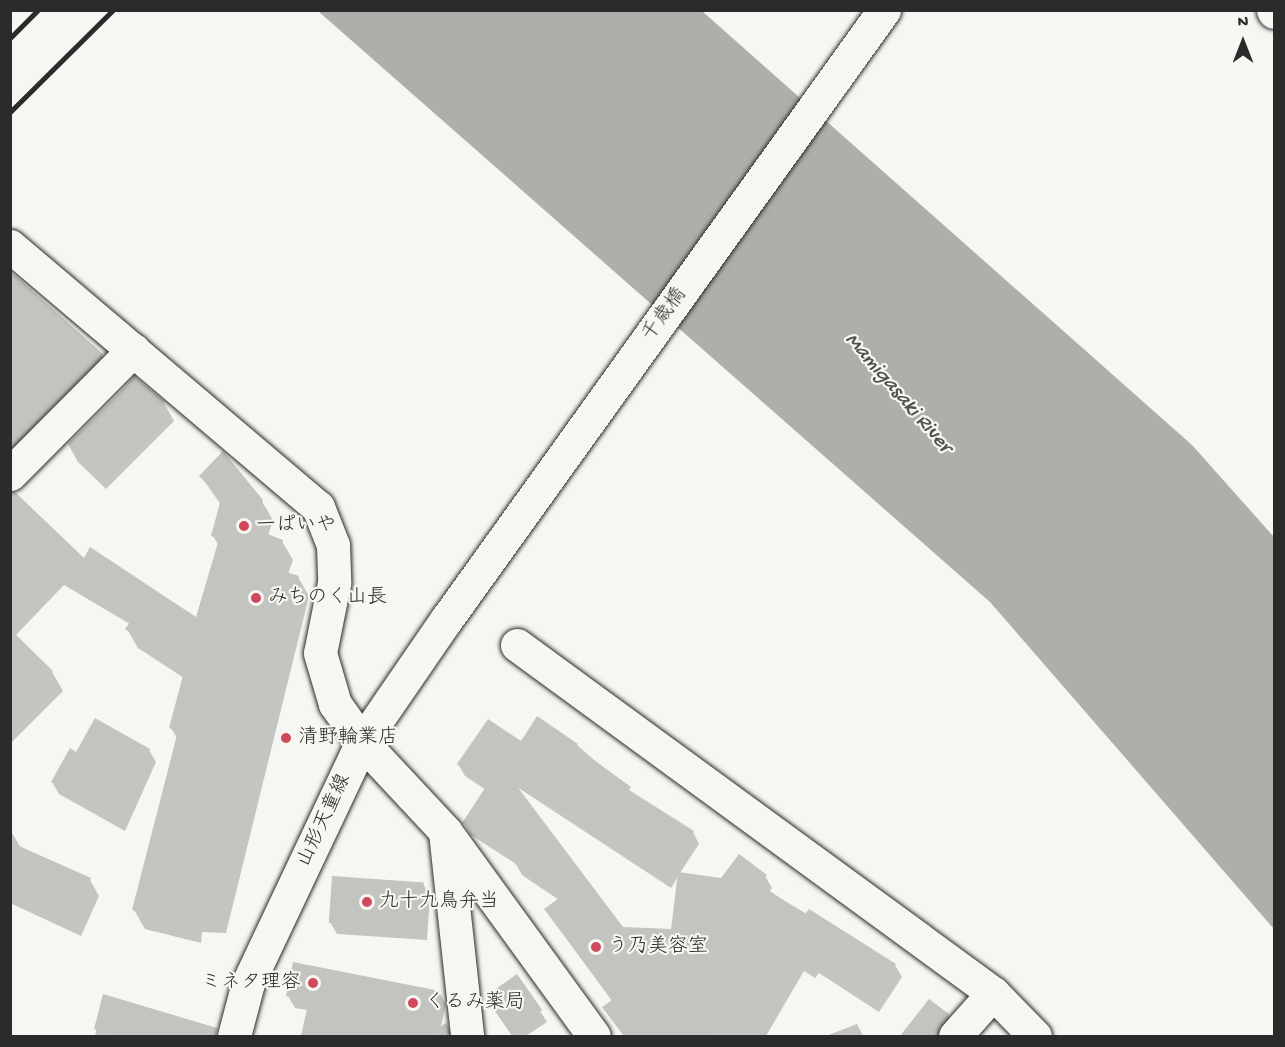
<!DOCTYPE html>
<meta charset="utf-8">
<style>
body{margin:0}
#map{position:relative;width:1285px;height:1047px;overflow:hidden;background:#f6f6f2;font-family:"Gochi Hand","Klee One",sans-serif}
div>[style]{position:absolute}
[style*='--x']{left:calc(var(--x)*1px);top:calc(var(--y)*1px);width:calc(var(--w)*1px);rotate:calc(var(--a)*1deg)}
.water>*{inset:0;background:#aeaeab}
.shadow>*{inset:0;background:#0003}
.building>*{inset:0;background:#c3c3c0;transform-origin:0 0}
.roads{filter:drop-shadow(0 0 2px #2b2b2b) drop-shadow(0 0 2px #2b2b2b)}
.minor>*{height:33px;margin:-16.5px;padding:0 16.5px;transform-origin:16.5px;border-radius:16.5px;background:#f6f6f2}
.major>*{height:33px;margin:-16.5px;padding:0 16.5px;transform-origin:16.5px;border-radius:16.5px;background:#f6f6f2}
.rail>*{height:4.5px;margin:-2.25px;padding:0 2.25px;transform-origin:2.25px;border-radius:2.25px;background:#2b2b2b}
.dots>*{width:16px;height:16px;translate:-50% -50%;box-sizing:border-box;border:3px solid #f6f6f2;border-radius:50%}
span{translate:-50% -50%;white-space:nowrap;text-align:center;line-height:1.15;-webkit-text-stroke:4.5px #f6f6f2;paint-order:stroke}
.street-label{font-size:20px;color:#2b2b2b}
.poi-label{font-size:20px;color:#2b2b2b}
.left{translate:0 -50%;text-align:left}
.right{translate:-100% -50%;text-align:right}
.water-label{font-size:21px;color:#525251;font-style:italic}
.frame{position:absolute;inset:0;border:12px solid #2b2b2b;pointer-events:none}
.north{position:absolute;left:1213px;top:12px;width:60px;height:60px;-webkit-text-stroke:4px #f6f6f2;paint-order:stroke;rotate:0deg;font-size:16px;font-weight:700;line-height:24px;text-align:center;color:#2b2b2b}
.north::after{content:'';display:block;margin:auto;width:21px;height:27px;background:#2b2b2b;clip-path:polygon(50% 0,100% 100%,50% 72%,0 100%)}
</style>
<div id="map">
<div class="water">
<i style="clip-path:polygon(318px 11px,702px 11px,1192px 445px,1274px 537px,1274px 929px,990px 602px)"></i>
</div>
<div class="shadow">
<i style="clip-path:polygon(10px 274px,102px 355px,115px 378px,24px 462px,10px 448px)"></i>
<i style="clip-path:polygon(134px 378px,164px 403px,174px 421px,106px 489px,78px 462px,68px 444px)"></i>
<i style="clip-path:polygon(201px 476px,261px 500px,273px 520px,268px 536px,282px 541px,293px 560px,288px 574px,298px 577px,309px 596px,226px 933px,202px 932px,201px 943px,145px 929px,134px 910px,177px 738px,171px 728px,184px 678px,138px 648px,127px 629px,130px 624px,64px 585px,15px 636px,52px 672px,63px 691px,10px 744px,10px 501px,84px 560px,197px 619px,219px 546px,213px 536px,221px 505px)"></i>
<i style="clip-path:polygon(evenodd,521px 743px,577px 745px,634px 795px,693px 832px,699px 844px,680px 873px,722px 879px,765px 876px,772px 888px,769px 892px,895px 965px,902px 977px,879px 1012px,819px 973px,815px 978px,804px 971px,766px 1036px,624px 1036px,604px 1007px,612px 1001px,546px 910px,559px 900px,522px 875px,516px 864px,471px 835px,464px 823px,486px 790px,465px 776px,458px 764px,521px 743px,517px 787px,671px 888px,679px 875px,672px 930px,622px 928px,517px 787px)"></i>
<i style="clip-path:polygon(149px 750px,156px 762px,125px 831px,59px 794px,52px 782px,77px 754px)"></i>
<i style="clip-path:polygon(11px 831px,21px 848px,90px 880px,99px 896px,81px 936px,10px 903px)"></i>
<i style="clip-path:polygon(423px 884px,430px 896px,427px 940px,337px 934px,330px 922px)"></i>
<i style="clip-path:polygon(439px 992px,446px 1004px,441px 1026px,446px 1023px,453px 1036px,302px 1036px,308px 1010px,295px 1008px,288px 996px)"></i>
<i style="clip-path:polygon(104px 996px,200px 1035px,199px 1036px,95px 1036px)"></i>
<i style="clip-path:polygon(930px 1001px,948px 1015px,955px 1027px,948px 1036px,902px 1036px)"></i>
<i style="clip-path:polygon(493px 1008px,540px 1011px,547px 1022px,526px 1036px,512px 1036px)"></i>
<i style="clip-path:polygon(857px 1024px,863px 1036px,826px 1036px)"></i>
</div>
<div class="building">
<i style="clip-path:polygon(10px 271px,103px 354px,40px 417px,36px 414px,10px 439px)"></i>
<i style="left:134px;top:376px;width:40px;height:96px;rotate:40deg"></i>
<i style="clip-path:polygon(223px 451px,263px 500px,254px 529px,283px 540px,273px 568px,299px 576px,216px 915px,192px 913px,191px 925px,132px 910px,178px 731px,169px 728px,185px 668px,125px 629px,135px 615px,52px 567px,10px 610px,10px 492px,15px 492px,84px 558px,90px 547px,196px 617px,219px 539px,211px 536px,221px 499px,199px 476px)"></i>
<i style="clip-path:polygon(10px 629px,53px 671px,10px 715px)"></i>
<i style="clip-path:polygon(537px 716px,578px 744px,576px 747px,631px 787px,629px 790px,694px 831px,664px 877px,510px 777px,623px 927px,671px 929px,678px 872px,721px 878px,739px 854px,767px 875px,759px 884px,805px 914px,809px 909px,896px 964px,872px 1001px,812px 962px,808px 967px,797px 960px,765px 1014px,653px 948px,717px 1036px,624px 1036px,602px 1007px,612px 1000px,544px 909px,562px 896px,514px 863px,517px 858px,462px 823px,487px 785px,457px 764px,488px 719px,521px 741px)"></i>
<i style="clip-path:polygon(95px 718px,150px 749px,118px 820px,51px 782px,70px 748px,76px 752px)"></i>
<i style="clip-path:polygon(10px 842px,91px 878px,72px 920px,10px 892px)"></i>
<i style="left:332px;top:876px;width:92px;height:47px;rotate:4deg"></i>
<i style="clip-path:polygon(293px 962px,440px 991px,430px 1036px,301px 1036px,309px 1000px,286px 996px)"></i>
<i style="left:517px;top:974px;width:44px;height:39px;rotate:55deg"></i>
<i style="clip-path:polygon(103px 994px,217px 1028px,216px 1036px,121px 1036px,94px 1029px)"></i>
<i style="clip-path:polygon(929px 999px,949px 1014px,937px 1036px,900px 1036px)"></i>
</div>
<div class="roads">
<div class="minor">
<i style="--x:1273;--y:10;--w:2;--a:63"></i>
<i style="--x:10;--y:246;--w:404;--a:40.3"></i>
<i style="--x:318;--y:507;--w:41;--a:68.5"></i>
<i style="--x:333;--y:545;--w:38;--a:88"></i>
<i style="--x:334;--y:583;--w:71;--a:101.3"></i>
<i style="--x:320;--y:653;--w:53;--a:73.6"></i>
<i style="--x:335;--y:704;--w:47;--a:54.6"></i>
<i style="--x:362;--y:742;--w:122;--a:47"></i>
<i style="--x:445;--y:831;--w:253;--a:54"></i>
<i style="--x:10;--y:474;--w:175;--a:-45.2"></i>
<i style="--x:517;--y:645;--w:590;--a:36.17"></i>
<i style="--x:993;--y:993;--w:60;--a:45.7"></i>
<i style="--x:445;--y:832;--w:205;--a:83.8"></i>
<i style="--x:955;--y:1036;--w:57;--a:-48.5"></i>
</div>
<div class="major">
<i style="--x:234;--y:1036;--w:55;--a:-75.2"></i>
<i style="--x:248;--y:983;--w:267;--a:-64.7"></i>
<i style="--x:362;--y:742;--w:148;--a:-55.5"></i>
<i style="--x:446;--y:620;--w:751;--a:-54.32"></i>
</div>
</div>
<div class="rail">
<i style="--x:10;--y:38;--w:40;--a:-45"></i>
<i style="--x:10;--y:112;--w:145;--a:-44.7"></i>
</div>
<div class="dots">
<i style="left:244px;top:526px;background:#d1495b"></i>
<i style="left:256px;top:598px;background:#d1495b"></i>
<i style="left:286px;top:738px;background:#d1495b"></i>
<i style="left:367px;top:902px;background:#d1495b"></i>
<i style="left:596px;top:947px;background:#d1495b"></i>
<i style="left:313px;top:983px;background:#d1495b"></i>
<i style="left:413px;top:1003px;background:#d1495b"></i>
</div>
<div class="street-label">
<span style="left:665px;top:315px;rotate:-54deg">千歳橋</span>
<span style="left:325px;top:821px;rotate:-65deg">山形天童線</span>
</div>
<div class="poi-label">
<span class="left" style="left:256px;top:526px">一ぱいや</span>
<span class="left" style="left:268px;top:598px">みちのく山長</span>
<span class="left" style="left:298px;top:738px">清野輪業店</span>
<span class="left" style="left:379px;top:902px">九十九鳥弁当</span>
<span class="left" style="left:608px;top:947px">う乃美容室</span>
<span class="right" style="left:301px;top:983px">ミネタ理容</span>
<span class="left" style="left:425px;top:1003px">くるみ薬局</span>
</div>
<div class="water-label">
<span style="left:897px;top:394px;rotate:49deg">Mamigasaki River</span>
</div>
<div class="frame"></div>
<div class="north">N</div>
</div>
